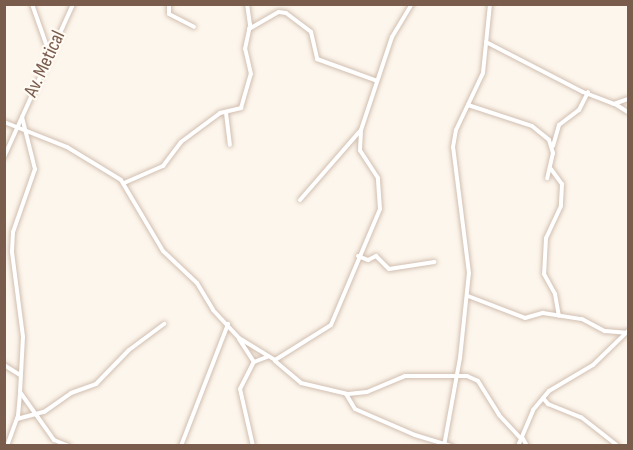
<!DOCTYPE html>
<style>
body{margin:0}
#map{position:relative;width:633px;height:450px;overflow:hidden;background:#fdf6ec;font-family:"Sofia Sans Condensed",sans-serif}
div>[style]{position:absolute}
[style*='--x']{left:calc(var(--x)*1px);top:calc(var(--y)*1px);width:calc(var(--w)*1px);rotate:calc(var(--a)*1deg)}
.roads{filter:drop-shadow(0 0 2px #d1beb0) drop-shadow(0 0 2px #d1beb0)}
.minor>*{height:4px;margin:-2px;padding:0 2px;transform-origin:2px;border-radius:2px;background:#fff}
span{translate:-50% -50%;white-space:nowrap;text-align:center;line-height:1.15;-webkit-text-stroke:4.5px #fffaf3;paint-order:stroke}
.street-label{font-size:20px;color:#7a5c4d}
.frame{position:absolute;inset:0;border:6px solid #7a5c4d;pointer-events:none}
</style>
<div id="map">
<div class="roads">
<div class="minor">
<i style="--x:32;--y:4;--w:54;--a:70.6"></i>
<i style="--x:169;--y:4;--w:10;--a:90"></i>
<i style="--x:169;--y:14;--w:28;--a:27"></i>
<i style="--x:249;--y:29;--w:34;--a:-30"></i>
<i style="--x:279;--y:12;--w:7;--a:8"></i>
<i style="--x:286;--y:13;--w:31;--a:37"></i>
<i style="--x:311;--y:32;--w:28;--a:77"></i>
<i style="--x:317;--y:59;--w:64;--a:20.1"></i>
<i style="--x:486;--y:42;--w:109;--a:27.3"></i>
<i style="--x:583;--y:92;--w:33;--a:21"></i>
<i style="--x:614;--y:104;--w:15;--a:-20"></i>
<i style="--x:615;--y:104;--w:15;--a:32"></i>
<i style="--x:468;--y:105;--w:67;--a:18.2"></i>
<i style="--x:532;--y:126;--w:22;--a:39"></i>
<i style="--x:549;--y:140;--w:14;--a:73"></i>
<i style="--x:553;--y:153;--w:26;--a:103"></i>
<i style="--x:226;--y:113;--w:32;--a:83"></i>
<i style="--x:22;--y:117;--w:54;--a:76"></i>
<i style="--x:35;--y:169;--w:67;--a:109.2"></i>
<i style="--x:13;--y:232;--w:20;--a:93"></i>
<i style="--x:12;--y:252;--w:86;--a:82.6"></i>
<i style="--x:23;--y:337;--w:55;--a:93.1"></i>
<i style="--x:20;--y:392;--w:59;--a:54.7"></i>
<i style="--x:54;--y:440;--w:16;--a:22"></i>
<i style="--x:4;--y:122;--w:68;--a:21.6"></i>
<i style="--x:67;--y:147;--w:63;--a:31.4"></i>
<i style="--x:121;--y:180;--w:82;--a:59.4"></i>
<i style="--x:163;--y:251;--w:47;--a:43.3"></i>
<i style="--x:197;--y:283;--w:31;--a:59"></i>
<i style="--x:213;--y:310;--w:38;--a:47"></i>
<i style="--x:239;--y:338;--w:42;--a:31.4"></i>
<i style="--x:275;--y:360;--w:66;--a:-32"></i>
<i style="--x:331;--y:325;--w:126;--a:-67.1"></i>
<i style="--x:380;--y:209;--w:31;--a:-94"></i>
<i style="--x:378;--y:178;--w:33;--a:-123"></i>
<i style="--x:360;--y:150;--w:20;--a:-87"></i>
<i style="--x:361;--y:130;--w:98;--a:-71.6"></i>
<i style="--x:392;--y:37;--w:39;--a:-59"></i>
<i style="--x:553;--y:146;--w:22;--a:-74"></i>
<i style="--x:559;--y:125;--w:25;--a:-37"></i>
<i style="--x:579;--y:110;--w:20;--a:-63"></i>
<i style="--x:4;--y:157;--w:168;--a:-65.7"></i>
<i style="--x:551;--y:169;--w:19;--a:54"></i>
<i style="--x:562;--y:184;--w:22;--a:93"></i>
<i style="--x:561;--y:206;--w:35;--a:115"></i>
<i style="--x:546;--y:238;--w:36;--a:93"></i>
<i style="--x:544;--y:274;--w:23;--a:61"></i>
<i style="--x:555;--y:294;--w:22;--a:80"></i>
<i style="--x:124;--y:183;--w:43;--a:-23.6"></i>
<i style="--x:163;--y:166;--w:30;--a:-53"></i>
<i style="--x:181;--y:142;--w:49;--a:-36.6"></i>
<i style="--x:220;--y:113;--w:22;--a:-13"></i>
<i style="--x:241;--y:108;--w:35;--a:-74"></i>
<i style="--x:251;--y:74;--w:26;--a:-103"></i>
<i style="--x:245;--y:49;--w:25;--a:-78"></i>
<i style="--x:250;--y:25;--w:21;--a:-98"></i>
<i style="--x:300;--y:200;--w:91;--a:-49"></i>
<i style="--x:358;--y:256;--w:11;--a:22"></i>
<i style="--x:368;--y:260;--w:9;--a:-27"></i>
<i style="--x:376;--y:256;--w:18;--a:45"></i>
<i style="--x:389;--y:269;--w:46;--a:-8.8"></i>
<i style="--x:468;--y:296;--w:61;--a:21.1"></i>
<i style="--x:525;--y:318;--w:19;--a:-16"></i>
<i style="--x:543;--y:313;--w:39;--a:9"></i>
<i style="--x:582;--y:319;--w:26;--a:28"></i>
<i style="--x:605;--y:331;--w:21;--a:5"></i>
<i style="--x:239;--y:339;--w:27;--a:57"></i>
<i style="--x:275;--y:361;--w:34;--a:40"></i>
<i style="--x:301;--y:383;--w:48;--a:13.2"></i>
<i style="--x:348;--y:394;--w:19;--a:-6"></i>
<i style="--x:367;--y:392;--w:41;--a:-22.8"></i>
<i style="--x:405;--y:376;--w:62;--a:0"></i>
<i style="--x:467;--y:376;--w:12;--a:24"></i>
<i style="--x:478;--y:381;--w:40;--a:58"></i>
<i style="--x:499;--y:415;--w:33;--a:47"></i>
<i style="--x:4;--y:365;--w:19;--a:32"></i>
<i style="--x:346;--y:394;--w:17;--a:59"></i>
<i style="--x:355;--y:409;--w:65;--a:23.4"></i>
<i style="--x:415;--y:435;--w:39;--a:17"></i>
<i style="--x:543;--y:398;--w:8;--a:50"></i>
<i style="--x:548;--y:404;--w:35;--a:22"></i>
<i style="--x:581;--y:417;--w:47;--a:38.1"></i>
<i style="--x:17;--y:419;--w:28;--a:-15"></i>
<i style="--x:44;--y:412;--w:33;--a:-35"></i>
<i style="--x:71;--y:393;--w:27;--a:-20"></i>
<i style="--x:96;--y:384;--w:47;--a:-45.9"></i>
<i style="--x:129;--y:350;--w:44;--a:-36.6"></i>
<i style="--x:522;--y:437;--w:10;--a:61"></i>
<i style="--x:7;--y:446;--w:32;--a:-70"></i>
<i style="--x:18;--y:416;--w:22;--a:-85"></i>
<i style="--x:181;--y:446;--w:131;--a:-68.9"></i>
<i style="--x:253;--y:446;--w:58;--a:-102.8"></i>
<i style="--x:240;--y:389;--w:30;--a:-63"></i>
<i style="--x:254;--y:362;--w:14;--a:-21"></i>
<i style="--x:444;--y:446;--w:89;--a:-79.7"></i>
<i style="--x:460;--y:358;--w:85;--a:-84"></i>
<i style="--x:469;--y:273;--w:127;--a:-97.2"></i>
<i style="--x:453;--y:147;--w:17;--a:-80"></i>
<i style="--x:456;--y:130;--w:63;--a:-64.7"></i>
<i style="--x:483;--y:73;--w:69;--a:-84.2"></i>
<i style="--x:518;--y:446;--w:39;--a:-67"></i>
<i style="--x:533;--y:410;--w:25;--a:-50"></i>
<i style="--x:549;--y:391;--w:51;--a:-30.6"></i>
<i style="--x:593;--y:365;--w:49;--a:-44.2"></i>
</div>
</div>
<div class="street-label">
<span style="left:45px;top:64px;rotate:-65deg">Av. Metical</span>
</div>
<div class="frame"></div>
</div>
